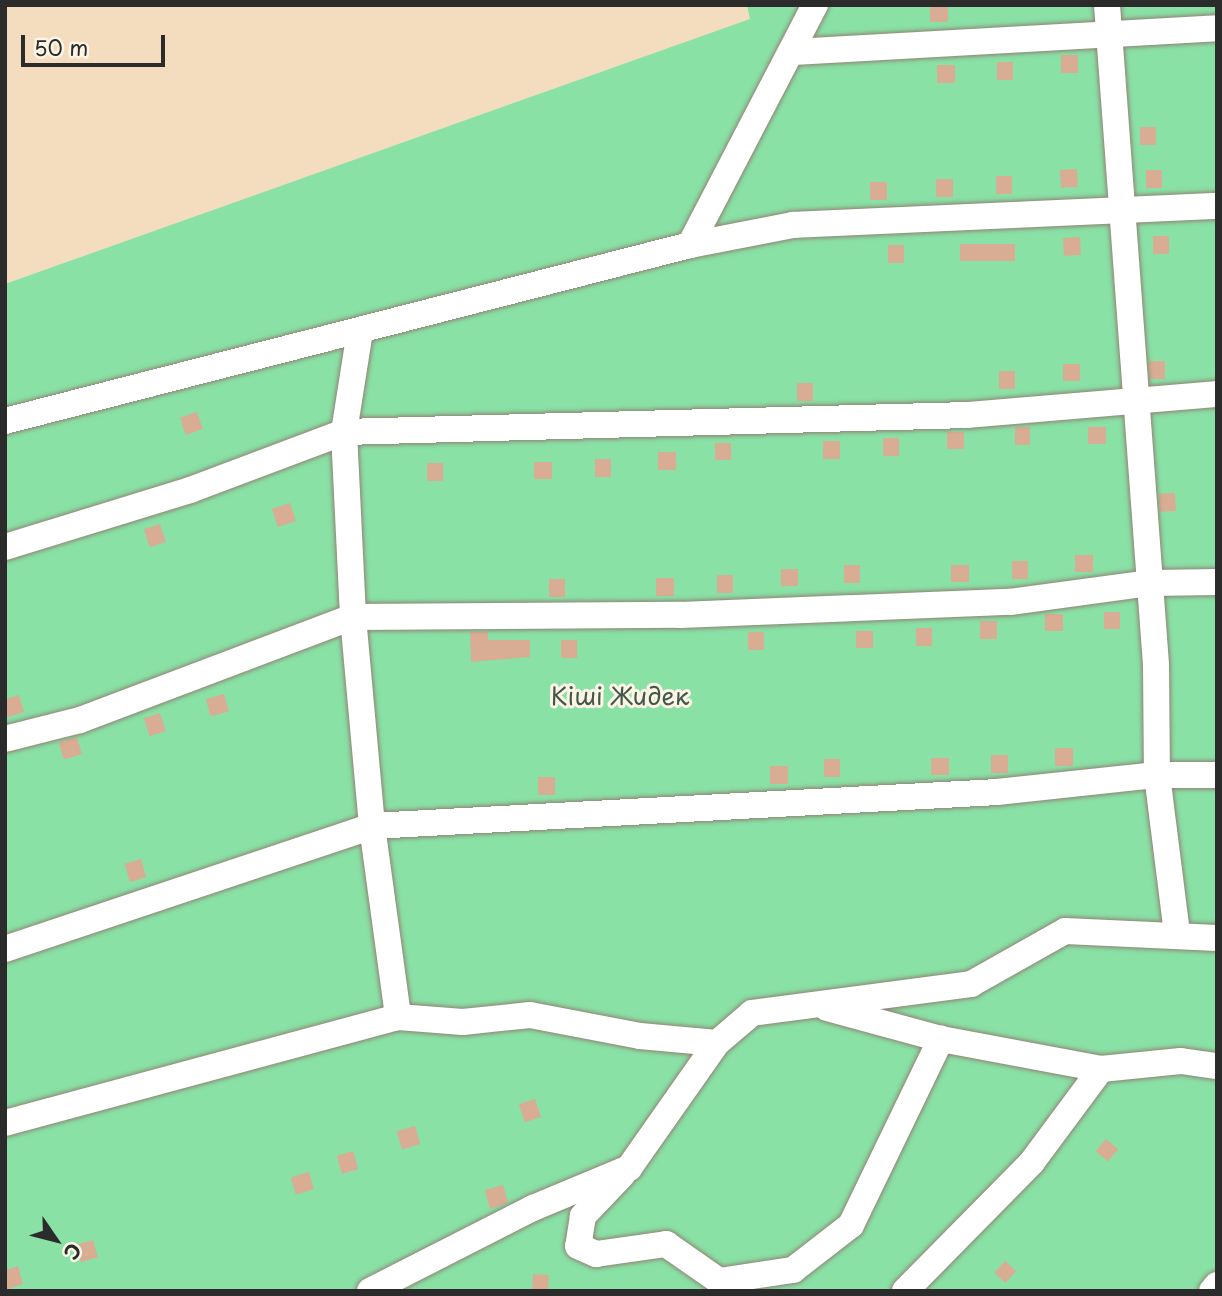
<!DOCTYPE html>
<meta charset="utf-8">
<style>
body{margin:0}
#map{position:relative;width:1222px;height:1296px;overflow:hidden;background:#f4ddbf;font-family:"Playpen Sans",sans-serif}
div>[style]{position:absolute}
[style*='--x']{left:calc(var(--x)*1px);top:calc(var(--y)*1px);width:calc(var(--w)*1px);rotate:calc(var(--a)*1deg)}
.green>*{inset:0;background:#89e1a6}
.building>*{inset:0;background:#d9ac94;transform-origin:0 0}
.roads{filter:drop-shadow(0 0 2px #908475) drop-shadow(0 0 2px #908475)}
.minor>*{height:26px;margin:-13px;padding:0 13px;transform-origin:13px;border-radius:13px;background:#fff}
span{translate:-50% -50%;white-space:nowrap;text-align:center;line-height:1.15;-webkit-text-stroke:6px #fcf5e5;paint-order:stroke}
.park-label{font-size:24px;color:#42584a}
.frame{position:absolute;inset:0;border:7px solid #2b2b2b;pointer-events:none}
.north{position:absolute;left:21px;top:1205px;width:70px;height:70px;-webkit-text-stroke:5px #fcf5e5;paint-order:stroke;rotate:125deg;font-size:19px;font-weight:700;line-height:28px;text-align:center;color:#2b2b2b}
.north::after{content:'';display:block;margin:auto;width:24px;height:32px;background:#2b2b2b;clip-path:polygon(50% 0,100% 100%,50% 72%,0 100%)}
.scale{position:absolute;left:21px;top:35px;width:144px;height:32px;box-sizing:border-box;border:4px solid #2b2b2b;border-top:0;padding-left:9px;font-size:21px;line-height:24px;white-space:nowrap;color:#2b2b2b;-webkit-text-stroke:5px #fcf5e5;paint-order:stroke}
</style>
<div id="map">
<div class="green">
<i style="clip-path:polygon(747px 5px,1217px 5px,1217px 1291px,5px 1291px,5px 284px,750px 19px)"></i>
</div>
<div class="building">
<i style="left:930px;top:5px;width:18px;height:17px"></i>
<i style="left:1061px;top:55px;width:17px;height:18px"></i>
<i style="left:997px;top:62px;width:16px;height:18px"></i>
<i style="left:937px;top:65px;width:18px;height:18px"></i>
<i style="left:1140px;top:127px;width:16px;height:18px"></i>
<i style="left:1077px;top:169px;width:18px;height:17px;rotate:87deg"></i>
<i style="left:1146px;top:170px;width:16px;height:18px"></i>
<i style="left:996px;top:176px;width:16px;height:18px"></i>
<i style="left:936px;top:179px;width:17px;height:18px"></i>
<i style="left:870px;top:182px;width:17px;height:18px"></i>
<i style="left:1153px;top:236px;width:16px;height:18px"></i>
<i style="left:1080px;top:237px;width:18px;height:17px;rotate:87deg"></i>
<i style="left:960px;top:244px;width:55px;height:17px"></i>
<i style="left:888px;top:245px;width:16px;height:18px"></i>
<i style="left:1149px;top:361px;width:16px;height:18px"></i>
<i style="left:1063px;top:364px;width:17px;height:17px"></i>
<i style="left:999px;top:371px;width:16px;height:18px"></i>
<i style="left:797px;top:383px;width:16px;height:18px"></i>
<i style="left:197px;top:412px;width:18px;height:18px;rotate:71deg"></i>
<i style="left:1015px;top:427px;width:15px;height:18px"></i>
<i style="left:1088px;top:427px;width:18px;height:17px"></i>
<i style="left:947px;top:432px;width:17px;height:17px"></i>
<i style="left:883px;top:438px;width:16px;height:18px"></i>
<i style="left:840px;top:441px;width:18px;height:17px;rotate:90deg"></i>
<i style="left:715px;top:443px;width:16px;height:17px"></i>
<i style="left:658px;top:452px;width:18px;height:18px"></i>
<i style="left:595px;top:459px;width:16px;height:18px"></i>
<i style="left:534px;top:462px;width:18px;height:17px"></i>
<i style="left:427px;top:463px;width:16px;height:18px"></i>
<i style="left:1175px;top:493px;width:18px;height:16px;rotate:87deg"></i>
<i style="left:290px;top:503px;width:19px;height:19px;rotate:72deg"></i>
<i style="left:160px;top:524px;width:19px;height:17px;rotate:72deg"></i>
<i style="left:1075px;top:555px;width:18px;height:17px"></i>
<i style="left:1012px;top:561px;width:16px;height:18px"></i>
<i style="left:860px;top:565px;width:18px;height:16px;rotate:90deg"></i>
<i style="left:951px;top:565px;width:18px;height:17px"></i>
<i style="left:781px;top:569px;width:17px;height:17px"></i>
<i style="left:717px;top:575px;width:16px;height:18px"></i>
<i style="left:656px;top:578px;width:18px;height:18px"></i>
<i style="left:565px;top:579px;width:18px;height:16px;rotate:90deg"></i>
<i style="left:1104px;top:612px;width:16px;height:17px"></i>
<i style="left:1045px;top:614px;width:18px;height:17px"></i>
<i style="left:980px;top:621px;width:17px;height:18px"></i>
<i style="left:916px;top:628px;width:16px;height:18px"></i>
<i style="left:856px;top:631px;width:17px;height:17px"></i>
<i style="clip-path:polygon(470px 632px,488px 632px,488px 640px,530px 640px,530px 657px,471px 662px)"></i>
<i style="left:748px;top:632px;width:16px;height:18px"></i>
<i style="left:577px;top:640px;width:18px;height:16px;rotate:90deg"></i>
<i style="left:224px;top:694px;width:18px;height:19px;rotate:74deg"></i>
<i style="clip-path:polygon(19px 695px,24px 712px,5px 718px,5px 699px)"></i>
<i style="left:160px;top:713px;width:19px;height:17px;rotate:72deg"></i>
<i style="left:77px;top:737px;width:18px;height:19px;rotate:74deg"></i>
<i style="left:1055px;top:748px;width:18px;height:18px"></i>
<i style="left:991px;top:755px;width:17px;height:18px"></i>
<i style="left:931px;top:758px;width:18px;height:17px"></i>
<i style="left:824px;top:759px;width:16px;height:18px"></i>
<i style="left:788px;top:766px;width:18px;height:18px;rotate:90deg"></i>
<i style="left:538px;top:777px;width:17px;height:18px"></i>
<i style="left:141px;top:859px;width:19px;height:17px;rotate:74deg"></i>
<i style="left:535px;top:1099px;width:19px;height:17px;rotate:72deg"></i>
<i style="left:415px;top:1126px;width:19px;height:19px;rotate:74deg"></i>
<i style="left:1106px;top:1139px;width:16px;height:16px;rotate:40deg"></i>
<i style="left:353px;top:1151px;width:19px;height:17px;rotate:74deg"></i>
<i style="left:309px;top:1172px;width:18px;height:19px;rotate:74deg"></i>
<i style="left:503px;top:1185px;width:19px;height:19px;rotate:74deg"></i>
<i style="left:93px;top:1240px;width:18px;height:18px;rotate:74deg"></i>
<i style="left:1005px;top:1261px;width:15px;height:16px;rotate:42deg"></i>
<i style="clip-path:polygon(18px 1266px,23px 1284px,5px 1290px,5px 1270px)"></i>
<i style="left:533px;top:1274px;width:16px;height:17px;rotate:4deg"></i>
</div>
<div class="roads">
<div class="minor">
<i style="--x:1107;--y:5;--w:662;--a:85.75"></i>
<i style="--x:1156;--y:665;--w:110;--a:89.5"></i>
<i style="--x:1157;--y:775;--w:160;--a:82.8"></i>
<i style="--x:793;--y:52;--w:425;--a:-3.2"></i>
<i style="--x:690;--y:245;--w:271;--a:-62.5"></i>
<i style="--x:360;--y:331;--w:102;--a:99"></i>
<i style="--x:344;--y:432;--w:185;--a:87.2"></i>
<i style="--x:353;--y:617;--w:210;--a:84.8"></i>
<i style="--x:372;--y:826;--w:193;--a:82.2"></i>
<i style="--x:5;--y:421;--w:707;--a:-14.41"></i>
<i style="--x:690;--y:245;--w:105;--a:-11"></i>
<i style="--x:793;--y:225;--w:424;--a:-2.6"></i>
<i style="--x:5;--y:547;--w:194;--a:-17.1"></i>
<i style="--x:190;--y:490;--w:165;--a:-20.6"></i>
<i style="--x:344;--y:432;--w:623;--a:-1.56"></i>
<i style="--x:967;--y:415;--w:251;--a:-4.8"></i>
<i style="--x:5;--y:739;--w:77;--a:-14.2"></i>
<i style="--x:80;--y:720;--w:292;--a:-20.7"></i>
<i style="--x:353;--y:617;--w:327;--a:-0.4"></i>
<i style="--x:680;--y:615;--w:330;--a:-2.3"></i>
<i style="--x:1010;--y:602;--w:142;--a:-7.7"></i>
<i style="--x:1151;--y:583;--w:66;--a:-0.9"></i>
<i style="--x:5;--y:949;--w:387;--a:-18.5"></i>
<i style="--x:372;--y:826;--w:626;--a:-3.11"></i>
<i style="--x:997;--y:792;--w:161;--a:-6.1"></i>
<i style="--x:1157;--y:775;--w:60;--a:0"></i>
<i style="--x:827;--y:1008;--w:118;--a:15.2"></i>
<i style="--x:941;--y:1039;--w:163;--a:10.6"></i>
<i style="--x:1101;--y:1069;--w:80;--a:-5.7"></i>
<i style="--x:1181;--y:1061;--w:36;--a:8"></i>
<i style="--x:5;--y:1123;--w:407;--a:-15.1"></i>
<i style="--x:398;--y:1017;--w:65;--a:4.4"></i>
<i style="--x:463;--y:1022;--w:67;--a:-6"></i>
<i style="--x:530;--y:1015;--w:112;--a:10.8"></i>
<i style="--x:640;--y:1036;--w:77;--a:5.2"></i>
<i style="--x:622;--y:1175;--w:57;--a:133.6"></i>
<i style="--x:583;--y:1216;--w:30;--a:99"></i>
<i style="--x:578;--y:1246;--w:20;--a:24"></i>
<i style="--x:596;--y:1254;--w:71;--a:-8.1"></i>
<i style="--x:666;--y:1244;--w:65;--a:34.9"></i>
<i style="--x:719;--y:1281;--w:75;--a:-8.5"></i>
<i style="--x:793;--y:1270;--w:73;--a:-37.8"></i>
<i style="--x:851;--y:1225;--w:207;--a:-64.2"></i>
<i style="--x:370;--y:1291;--w:183;--a:-27"></i>
<i style="--x:533;--y:1208;--w:104;--a:-22.6"></i>
<i style="--x:629;--y:1168;--w:153;--a:-54.9"></i>
<i style="--x:717;--y:1043;--w:46;--a:-40.6"></i>
<i style="--x:752;--y:1013;--w:221;--a:-7.5"></i>
<i style="--x:971;--y:984;--w:108;--a:-29.4"></i>
<i style="--x:1065;--y:931;--w:152;--a:2.6"></i>
<i style="--x:905;--y:1291;--w:181;--a:-45.4"></i>
<i style="--x:1032;--y:1162;--w:116;--a:-53.4"></i>
<i style="--x:1212;--y:1291;--w:8;--a:-50"></i>
</div>
</div>
<div class="park-label">
<span style="left:620px;top:696px">Кіші Жидек</span>
</div>
<div class="frame"></div>
<div class="north">С</div>
<div class="scale">50 m</div>
</div>
